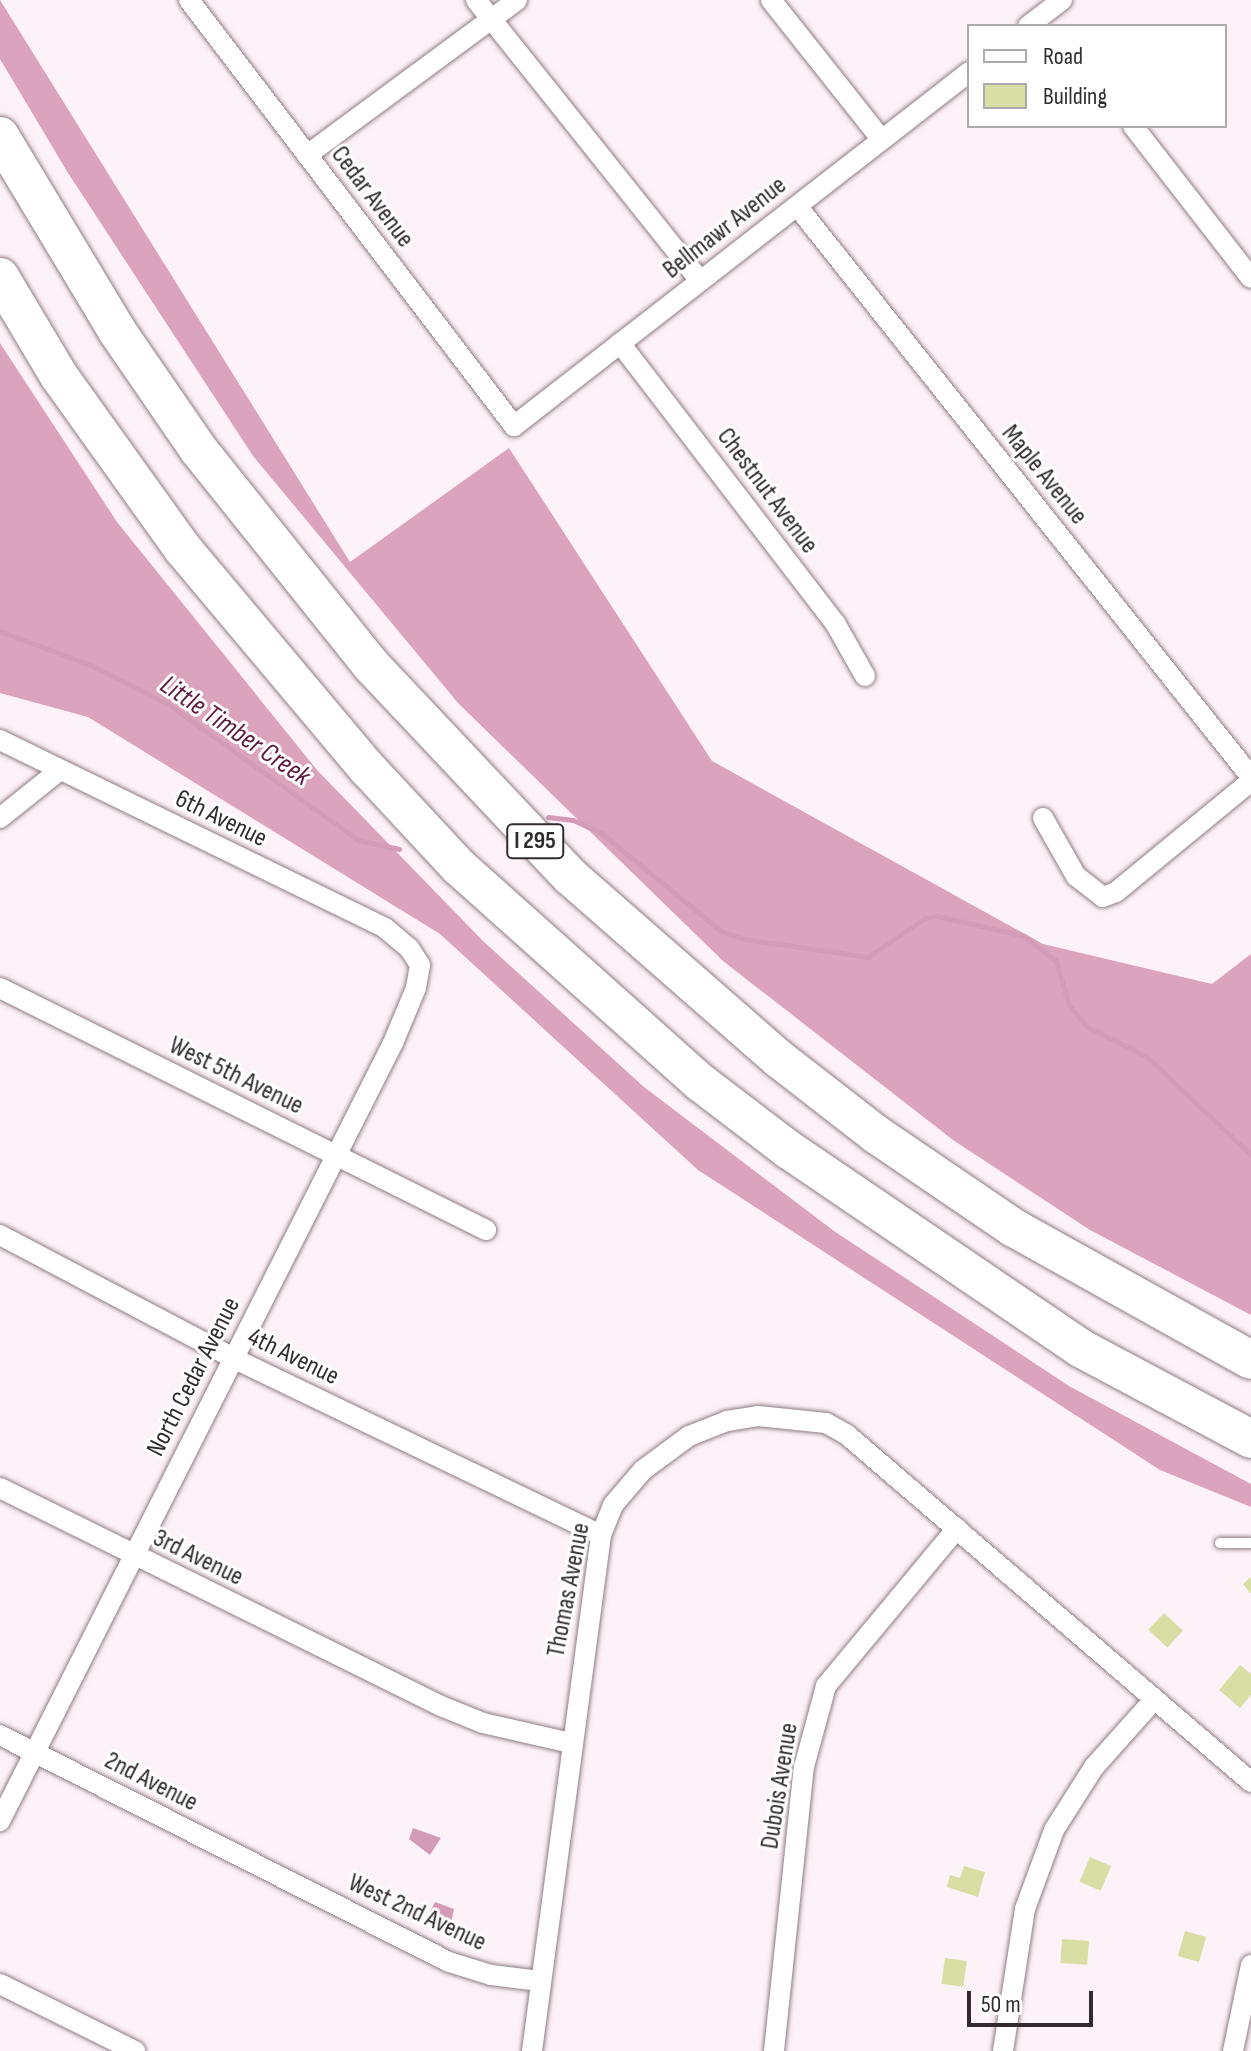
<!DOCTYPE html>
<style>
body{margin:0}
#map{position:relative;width:1251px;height:2051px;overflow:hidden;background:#fdf2f7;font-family:"Sofia Sans Condensed",sans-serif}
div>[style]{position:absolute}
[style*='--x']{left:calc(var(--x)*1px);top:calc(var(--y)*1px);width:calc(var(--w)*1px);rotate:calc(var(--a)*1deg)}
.forest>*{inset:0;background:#dca3bd}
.water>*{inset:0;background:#d39bb5}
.stream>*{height:5px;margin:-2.5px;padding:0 2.5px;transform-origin:2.5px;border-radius:2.5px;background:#d39bb5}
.building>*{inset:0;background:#d9dea4;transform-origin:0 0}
.roads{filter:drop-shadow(0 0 2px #8e7d84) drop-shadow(0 0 2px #8e7d84)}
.service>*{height:10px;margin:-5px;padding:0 5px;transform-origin:5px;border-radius:5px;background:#fff}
.minor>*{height:20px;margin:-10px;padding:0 10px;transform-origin:10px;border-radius:10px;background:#fff}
.motorway>*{height:38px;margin:-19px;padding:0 19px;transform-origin:19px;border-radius:19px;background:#fff}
span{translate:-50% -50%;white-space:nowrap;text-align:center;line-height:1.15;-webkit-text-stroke:6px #fff;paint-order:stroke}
.shield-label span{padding:2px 6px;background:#fff;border:2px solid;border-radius:6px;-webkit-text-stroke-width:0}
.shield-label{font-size:24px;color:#322b2e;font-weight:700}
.street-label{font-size:26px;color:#322b2e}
.water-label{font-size:28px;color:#5e1b40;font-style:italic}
.legend{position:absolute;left:967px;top:24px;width:260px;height:104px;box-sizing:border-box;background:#fff;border:2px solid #adaaab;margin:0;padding:10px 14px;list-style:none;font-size:24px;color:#322b2e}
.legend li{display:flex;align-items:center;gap:16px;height:40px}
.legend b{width:40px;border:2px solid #adaaab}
.scale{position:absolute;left:967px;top:1991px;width:126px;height:36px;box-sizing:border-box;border:4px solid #322b2e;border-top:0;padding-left:10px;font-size:24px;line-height:28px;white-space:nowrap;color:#322b2e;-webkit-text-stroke:6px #fff;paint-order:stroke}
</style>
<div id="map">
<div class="forest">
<i style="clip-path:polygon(0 0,350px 562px,509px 448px,712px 761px,1043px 944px,1212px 984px,1251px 954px,1251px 1315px,1090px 1230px,953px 1140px,723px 961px,458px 703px,253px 456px,68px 173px,0 59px)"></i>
<i style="clip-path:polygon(0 343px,117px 522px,317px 770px,483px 941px,644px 1087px,834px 1231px,1069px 1386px,1251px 1484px,1251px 1507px,1160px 1470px,698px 1170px,440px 934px,88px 717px,0 693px)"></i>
</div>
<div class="water">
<i style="clip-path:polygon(413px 1828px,441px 1838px,430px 1855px,409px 1839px)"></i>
<i style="clip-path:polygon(435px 1902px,454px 1909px,451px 1923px,430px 1912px)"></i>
</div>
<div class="stream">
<i style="--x:0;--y:631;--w:96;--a:20.7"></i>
<i style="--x:90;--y:665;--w:87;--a:26.6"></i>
<i style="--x:168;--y:704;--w:234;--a:35.6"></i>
<i style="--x:358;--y:840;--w:42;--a:12.4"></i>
<i style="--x:548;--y:817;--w:25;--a:7"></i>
<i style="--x:573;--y:820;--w:31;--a:25"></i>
<i style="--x:601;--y:833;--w:155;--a:39.2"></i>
<i style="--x:721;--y:931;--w:24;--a:19"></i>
<i style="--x:744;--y:939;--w:125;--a:8.3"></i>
<i style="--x:868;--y:957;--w:69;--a:-34.4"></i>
<i style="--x:925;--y:918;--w:12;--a:-9"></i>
<i style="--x:937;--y:916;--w:89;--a:12.9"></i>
<i style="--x:1024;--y:936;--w:41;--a:38"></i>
<i style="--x:1056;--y:961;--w:46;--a:73.5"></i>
<i style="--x:1069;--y:1005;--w:27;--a:51"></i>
<i style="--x:1086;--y:1026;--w:67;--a:26.6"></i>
<i style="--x:1146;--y:1056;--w:144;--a:43.3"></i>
</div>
<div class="building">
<i style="clip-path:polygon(1251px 1577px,1251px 1594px,1243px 1584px)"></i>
<i style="left:1164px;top:1613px;width:26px;height:23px;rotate:43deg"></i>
<i style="clip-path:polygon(1240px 1665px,1251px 1674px,1251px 1695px,1240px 1708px,1219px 1690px)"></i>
<i style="left:1090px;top:1857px;width:23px;height:27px;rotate:23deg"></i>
<i style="clip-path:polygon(964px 1866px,985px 1872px,978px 1897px,947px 1887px,950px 1875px,960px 1878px)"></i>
<i style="left:1185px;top:1931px;width:22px;height:26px;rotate:16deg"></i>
<i style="left:1062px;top:1939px;width:27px;height:24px;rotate:4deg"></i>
<i style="left:945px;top:1958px;width:22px;height:26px;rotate:8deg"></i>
</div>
<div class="roads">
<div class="service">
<i style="--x:1220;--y:1543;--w:31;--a:0"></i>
</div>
<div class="minor">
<i style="--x:189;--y:0;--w:536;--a:52.66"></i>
<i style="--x:514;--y:426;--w:576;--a:-37.88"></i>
<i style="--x:476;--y:0;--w:359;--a:51.4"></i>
<i style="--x:771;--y:0;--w:177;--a:51.6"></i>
<i style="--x:1028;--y:26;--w:43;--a:-37.4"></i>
<i style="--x:1133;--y:126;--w:192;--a:52.2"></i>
<i style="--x:307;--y:155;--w:261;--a:-36.4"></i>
<i style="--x:797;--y:206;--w:729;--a:51.51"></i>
<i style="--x:620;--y:343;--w:353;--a:52.5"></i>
<i style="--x:835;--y:623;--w:61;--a:60.5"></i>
<i style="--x:0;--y:740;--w:428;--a:26"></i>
<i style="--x:385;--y:928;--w:31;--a:40"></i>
<i style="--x:409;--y:948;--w:20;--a:57"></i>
<i style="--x:420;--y:965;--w:23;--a:100"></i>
<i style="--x:416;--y:988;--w:60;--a:112.7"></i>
<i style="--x:393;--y:1043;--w:872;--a:116.8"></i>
<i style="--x:0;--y:818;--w:77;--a:-38.7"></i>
<i style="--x:1043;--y:818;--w:67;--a:60.4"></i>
<i style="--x:1076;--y:876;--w:34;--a:38"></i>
<i style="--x:1103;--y:897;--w:14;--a:-21"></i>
<i style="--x:1116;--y:892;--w:175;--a:-39.4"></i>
<i style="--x:0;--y:988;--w:543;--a:26.47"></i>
<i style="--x:0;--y:1235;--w:263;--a:27.8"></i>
<i style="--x:233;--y:1358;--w:408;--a:25.7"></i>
<i style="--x:0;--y:1488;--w:492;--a:26.3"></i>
<i style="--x:441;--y:1706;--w:45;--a:22"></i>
<i style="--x:483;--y:1723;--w:90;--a:12.8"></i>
<i style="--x:0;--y:1735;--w:503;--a:26.82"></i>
<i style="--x:449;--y:1962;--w:44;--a:17.2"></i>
<i style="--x:491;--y:1975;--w:49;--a:7"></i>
<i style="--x:0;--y:1984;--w:151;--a:26.4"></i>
<i style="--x:532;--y:2051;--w:521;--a:-82.38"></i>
<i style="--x:601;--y:1535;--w:32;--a:-68"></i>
<i style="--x:613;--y:1505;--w:46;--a:-49.4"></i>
<i style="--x:643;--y:1470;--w:57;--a:-36.5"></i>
<i style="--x:689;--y:1436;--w:41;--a:-21.5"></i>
<i style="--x:727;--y:1421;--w:31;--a:-9"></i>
<i style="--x:758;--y:1416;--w:68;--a:5.9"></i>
<i style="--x:826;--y:1423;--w:23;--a:29"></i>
<i style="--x:846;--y:1434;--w:534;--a:40.67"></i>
<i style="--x:774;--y:2051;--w:286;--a:-84"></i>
<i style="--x:804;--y:1767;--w:84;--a:-74.8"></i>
<i style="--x:826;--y:1686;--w:205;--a:-50.3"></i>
<i style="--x:1003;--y:2051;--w:144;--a:-81.2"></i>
<i style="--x:1025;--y:1909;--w:84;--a:-69.8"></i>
<i style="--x:1054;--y:1830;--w:75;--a:-57.6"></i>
<i style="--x:1094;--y:1767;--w:87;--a:-48.3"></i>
<i style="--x:1233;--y:2051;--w:88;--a:-78.2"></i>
</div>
<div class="motorway">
<i style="--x:0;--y:136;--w:227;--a:59"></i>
<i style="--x:117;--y:331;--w:143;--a:55.5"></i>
<i style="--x:198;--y:449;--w:277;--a:51.3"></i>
<i style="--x:371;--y:665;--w:291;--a:46.7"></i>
<i style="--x:571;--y:877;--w:276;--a:41.2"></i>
<i style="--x:779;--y:1059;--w:124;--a:37.8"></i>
<i style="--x:877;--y:1135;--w:166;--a:34.2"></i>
<i style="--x:1014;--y:1228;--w:271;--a:29.1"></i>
<i style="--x:0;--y:277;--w:115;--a:59.2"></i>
<i style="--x:59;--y:376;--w:213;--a:54.4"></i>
<i style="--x:183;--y:549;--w:286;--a:50"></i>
<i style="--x:367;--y:768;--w:134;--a:47.1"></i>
<i style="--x:458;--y:866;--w:326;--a:41.8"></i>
<i style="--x:701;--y:1083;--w:111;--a:37.3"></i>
<i style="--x:789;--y:1150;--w:352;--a:34.2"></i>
<i style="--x:1080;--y:1348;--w:194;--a:28"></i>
</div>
</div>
<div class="shield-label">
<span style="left:535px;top:841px">I 295</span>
</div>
<div class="street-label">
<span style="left:372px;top:197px;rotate:53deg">Cedar Avenue</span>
<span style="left:725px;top:228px;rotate:-38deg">Bellmawr Avenue</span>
<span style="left:1044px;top:475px;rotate:51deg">Maple Avenue</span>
<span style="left:767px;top:491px;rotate:53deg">Chestnut Avenue</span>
<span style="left:221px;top:819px;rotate:26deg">6th Avenue</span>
<span style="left:236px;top:1076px;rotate:26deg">West 5th Avenue</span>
<span style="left:293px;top:1357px;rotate:26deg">4th Avenue</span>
<span style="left:194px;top:1377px;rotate:-63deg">North Cedar Avenue</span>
<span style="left:198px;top:1558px;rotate:26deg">3rd Avenue</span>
<span style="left:569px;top:1590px;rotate:-79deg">Thomas Avenue</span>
<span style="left:151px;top:1782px;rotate:27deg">2nd Avenue</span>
<span style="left:780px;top:1786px;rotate:-81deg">Dubois Avenue</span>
<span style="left:417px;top:1913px;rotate:25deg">West 2nd Avenue</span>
</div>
<div class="water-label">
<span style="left:235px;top:731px;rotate:34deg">Little Timber Creek</span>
</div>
<ul class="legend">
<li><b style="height:10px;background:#fff"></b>Road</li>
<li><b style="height:22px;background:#d9dea4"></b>Building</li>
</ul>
<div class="scale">50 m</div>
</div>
